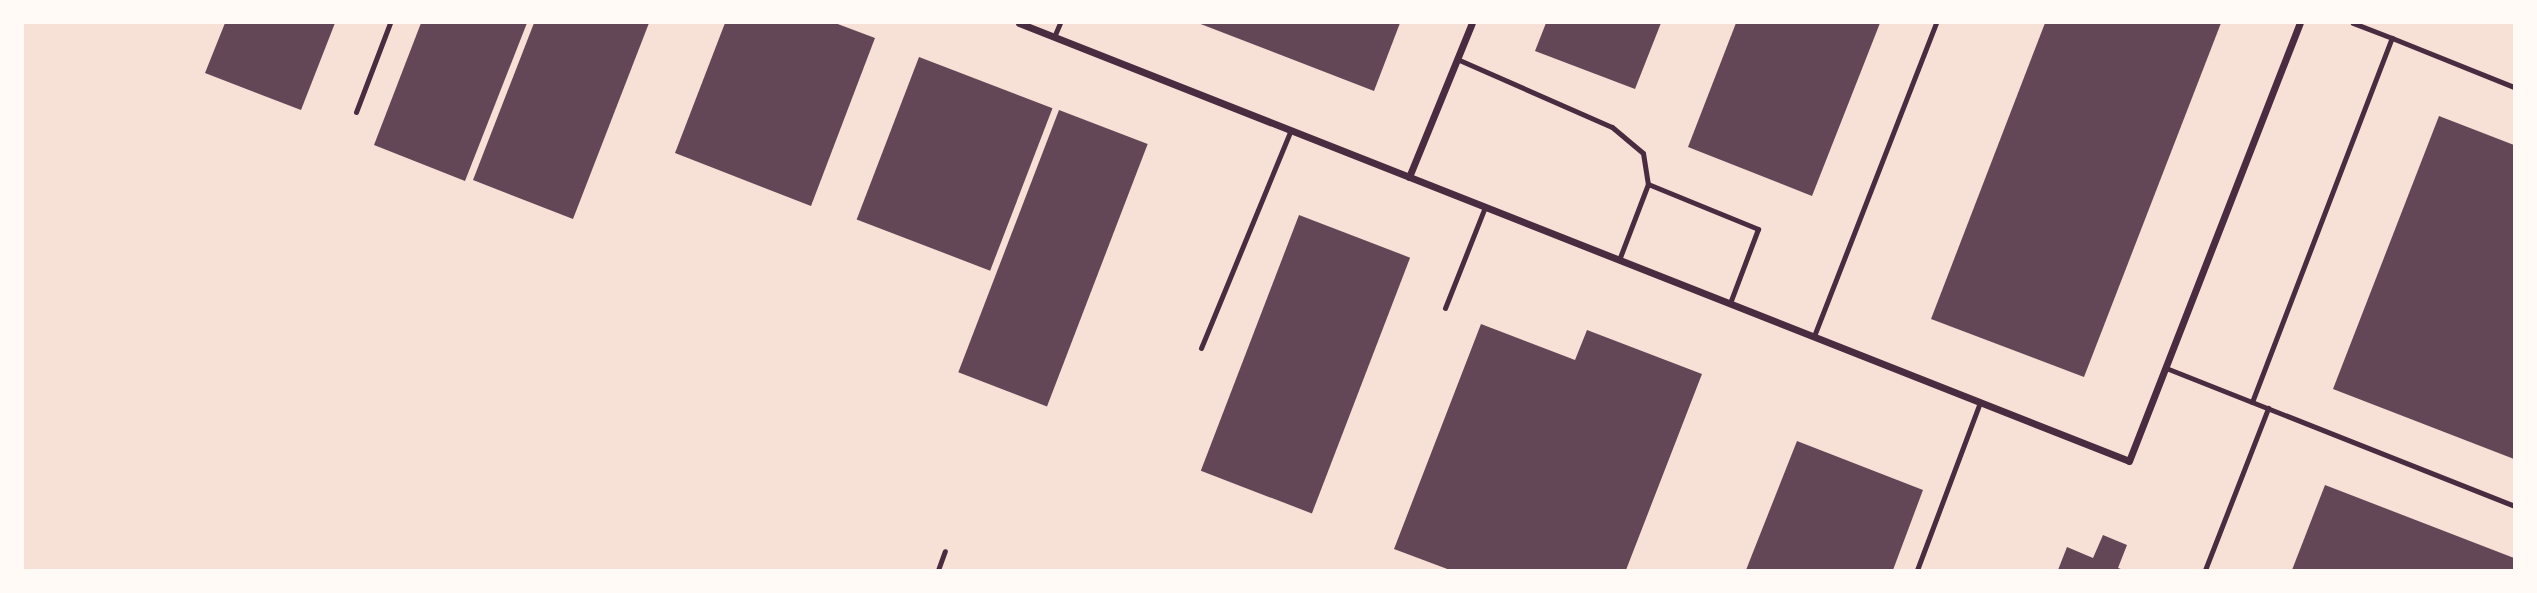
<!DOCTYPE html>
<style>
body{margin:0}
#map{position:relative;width:2537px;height:593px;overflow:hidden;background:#f7e1d7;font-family:Manrope,sans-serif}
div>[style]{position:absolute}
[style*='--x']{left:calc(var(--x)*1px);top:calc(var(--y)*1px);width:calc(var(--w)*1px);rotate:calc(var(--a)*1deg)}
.building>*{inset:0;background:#644757;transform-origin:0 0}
.service>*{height:5px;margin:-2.5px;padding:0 2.5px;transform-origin:2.5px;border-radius:2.5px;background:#4a2c40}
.minor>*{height:7px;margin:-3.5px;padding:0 3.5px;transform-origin:3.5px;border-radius:3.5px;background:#4a2c40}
span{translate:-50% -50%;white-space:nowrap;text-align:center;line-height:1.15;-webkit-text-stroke:7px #fffaf5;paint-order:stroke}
.frame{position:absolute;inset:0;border:24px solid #fffaf5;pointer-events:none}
</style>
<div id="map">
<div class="building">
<i style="clip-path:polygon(225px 23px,335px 23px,301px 110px,205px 73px)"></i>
<i style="clip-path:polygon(421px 23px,527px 23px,465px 181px,374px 145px)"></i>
<i style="clip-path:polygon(534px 23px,649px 23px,573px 219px,473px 180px)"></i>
<i style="clip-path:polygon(725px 23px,835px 23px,875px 38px,811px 206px,675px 153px)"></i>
<i style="clip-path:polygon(1198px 23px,1400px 23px,1374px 91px)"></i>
<i style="clip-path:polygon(1546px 23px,1661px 23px,1635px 89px,1535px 51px)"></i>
<i style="clip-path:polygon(1736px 23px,1880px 23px,1812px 196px,1688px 147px)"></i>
<i style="clip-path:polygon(2045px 23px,2221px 23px,2084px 377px,1931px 319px)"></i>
<i style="left:919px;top:57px;width:143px;height:174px;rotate:21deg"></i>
<i style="left:1059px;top:110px;width:95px;height:281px;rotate:21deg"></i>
<i style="clip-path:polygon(2439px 116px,2514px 145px,2514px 459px,2333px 389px)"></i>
<i style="left:1299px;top:215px;width:119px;height:274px;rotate:21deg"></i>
<i style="clip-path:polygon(1481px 324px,1575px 360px,1587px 330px,1702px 374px,1626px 570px,1450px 570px,1394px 549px)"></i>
<i style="clip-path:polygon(1797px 441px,1923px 490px,1893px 570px,1746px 570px)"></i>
<i style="clip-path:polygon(2325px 485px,2514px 558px,2514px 570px,2292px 570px)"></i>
<i style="clip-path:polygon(2103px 535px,2127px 545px,2118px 568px,2124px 570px,2058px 570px,2067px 547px,2093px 558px)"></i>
</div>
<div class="service">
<i style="--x:1054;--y:37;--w:15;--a:-67"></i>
<i style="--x:2392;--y:38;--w:131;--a:21.9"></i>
<i style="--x:1457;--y:59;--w:169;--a:23.7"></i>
<i style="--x:1612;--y:127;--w:40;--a:40"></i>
<i style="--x:1643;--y:153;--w:31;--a:81"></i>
<i style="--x:1648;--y:184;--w:81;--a:110.9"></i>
<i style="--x:356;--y:112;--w:95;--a:-69.1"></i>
<i style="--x:1648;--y:184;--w:119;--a:22.2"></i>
<i style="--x:1758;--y:229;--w:79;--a:110.7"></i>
<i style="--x:1445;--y:308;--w:109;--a:-68.4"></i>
<i style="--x:1814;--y:336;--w:336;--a:-68.7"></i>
<i style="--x:1201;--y:348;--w:236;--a:-67.6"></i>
<i style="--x:2166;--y:368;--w:374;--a:21.6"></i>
<i style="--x:2252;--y:402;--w:390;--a:-69"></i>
<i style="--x:2392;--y:38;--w:42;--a:-159"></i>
<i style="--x:938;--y:570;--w:20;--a:-70"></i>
<i style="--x:1917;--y:570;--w:179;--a:-69.4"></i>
<i style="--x:2205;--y:570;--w:174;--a:-68.7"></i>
</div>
<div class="minor">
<i style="--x:1019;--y:23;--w:1193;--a:21.53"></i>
<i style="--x:2129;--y:461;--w:470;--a:-68.7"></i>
<i style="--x:1409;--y:177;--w:166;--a:-67.8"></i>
</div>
<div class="frame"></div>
</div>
